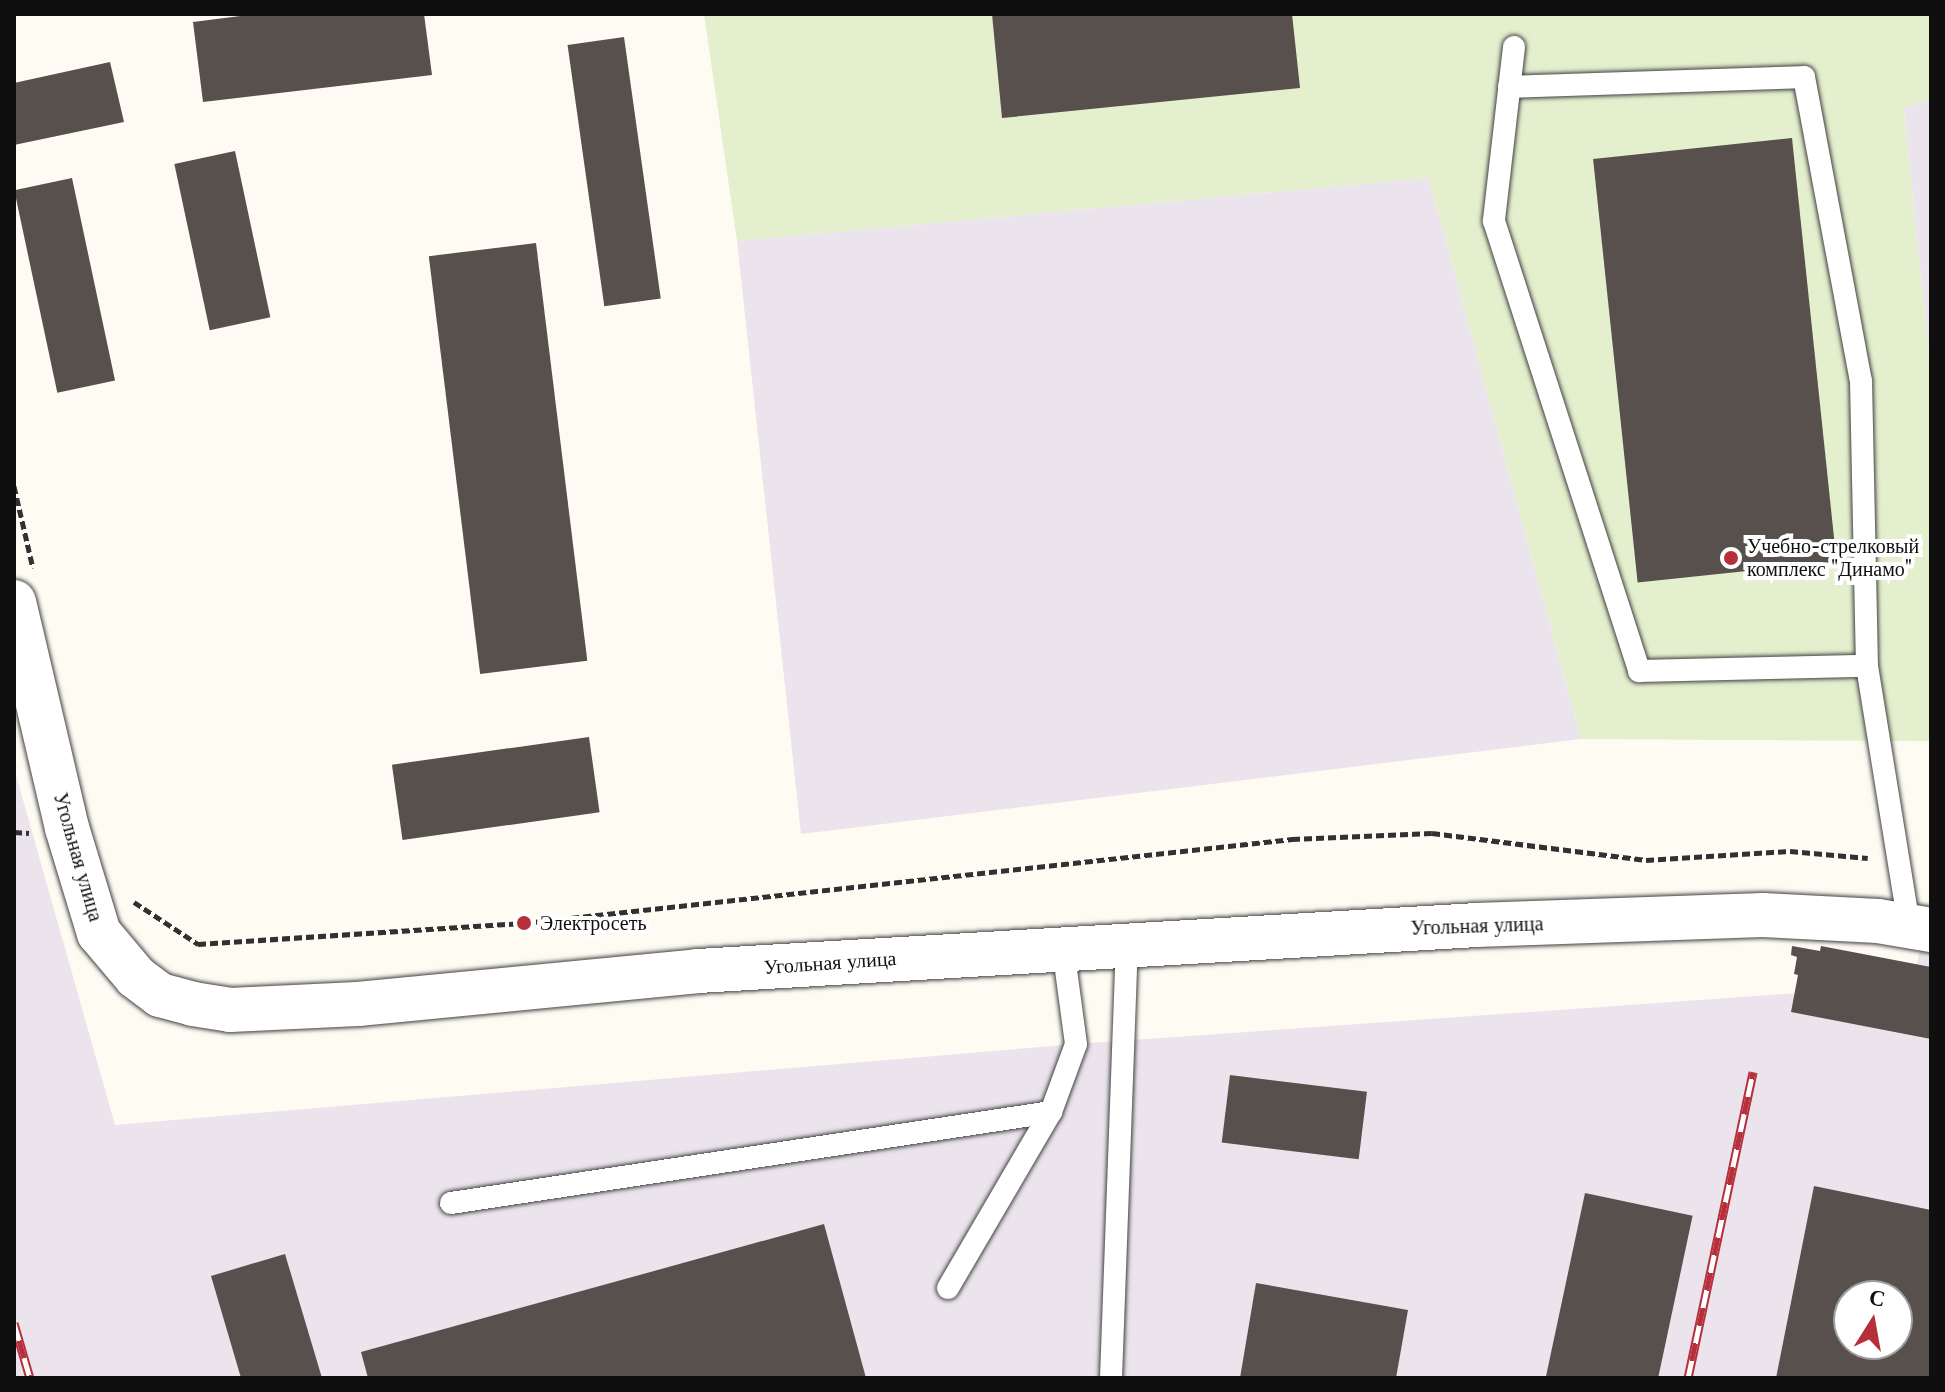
<!DOCTYPE html>
<meta charset="utf-8">
<style>
body{margin:0}
#map{position:relative;width:1945px;height:1392px;overflow:hidden;background:#fefbf2;font-family:"Libre Baskerville",serif}
div>[style]{position:absolute}
[style*='--x']{left:calc(var(--x)*1px);top:calc(var(--y)*1px);width:calc(var(--w)*1px);rotate:calc(var(--a)*1deg)}
.industrial>*{inset:0;background:#ebe4ed}
.pitch>*{inset:0;background:#e4efce}
.building>*{inset:0;background:#57504c;transform-origin:0 0}
.path>*{height:5px;margin-top:-2.5px;transform-origin:0;background:repeating-linear-gradient(90deg,#313131 0 8px,transparent 0 12px)}
.roads{filter:drop-shadow(0 0 2px #424242) drop-shadow(0 0 2px #424242)}
.service>*{height:22px;margin:-11px;padding:0 11px;transform-origin:11px;border-radius:11px;background:#fff}
.tertiary>*{height:44px;margin:-22px;padding:0 22px;transform-origin:22px;border-radius:22px;background:#fff}
.rail>*{height:9px;margin-top:-4.5px;transform-origin:0;background:repeating-linear-gradient(90deg,#fff 0 18px,#b62f3a 0 36px);box-sizing:border-box;border-block:2px solid #b62f3a}
.dots>*{width:22px;height:22px;translate:-50% -50%;box-sizing:border-box;border:4px solid #fff;border-radius:50%}
span{translate:-50% -50%;white-space:nowrap;text-align:center;line-height:1.15;-webkit-text-stroke:8px #fff;paint-order:stroke}
.poi-label{font-size:20px;color:#0f0f0f}
.left{translate:0 -50%;text-align:left}
.street-label{font-size:20px;color:#0f0f0f}
.frame{position:absolute;inset:0;border:16px solid #0f0f0f;pointer-events:none}
.north{position:absolute;left:1833px;top:1280px;width:80px;height:80px;box-sizing:border-box;background:#fff;border:2px solid #9f9f9f;border-radius:50%;rotate:11deg;font-size:22px;font-weight:700;line-height:32px;text-align:center;color:#0f0f0f}
.north::after{content:'';display:block;margin:auto;width:28px;height:36px;background:#b62f3a;clip-path:polygon(50% 0,100% 100%,50% 72%,0 100%)}
</style>
<div id="map">
<div class="industrial">
<i style="clip-path:polygon(1931px 99px,1931px 376px,1904px 108px)"></i>
<i style="clip-path:polygon(1429px 178px,1581px 739px,801px 834px,737px 241px)"></i>
<i style="clip-path:polygon(evenodd,14px 768px,115px 1125px,1076px 1044px,1912px 985px,1931px 902px,1931px 1378px,14px 1378px,14px 768px,1849px 1296px,1897px 1296px,1897px 1344px,1849px 1344px,1849px 1296px)"></i>
</div>
<div class="pitch">
<i style="clip-path:polygon(704px 14px,1931px 14px,1931px 99px,1904px 108px,1931px 376px,1931px 741px,1581px 739px,1429px 178px,737px 241px)"></i>
</div>
<div class="building">
<i style="clip-path:polygon(256px 14px,424px 14px,432px 75px,203px 102px,193px 22px)"></i>
<i style="clip-path:polygon(992px 14px,1292px 14px,1300px 88px,1002px 118px)"></i>
<i style="left:624px;top:37px;width:264px;height:57px;rotate:82deg"></i>
<i style="clip-path:polygon(110px 62px,124px 122px,14px 145px,14px 83px)"></i>
<i style="left:1792px;top:138px;width:426px;height:200px;rotate:84deg"></i>
<i style="left:235px;top:151px;width:170px;height:62px;rotate:78deg"></i>
<i style="left:72px;top:178px;width:207px;height:59px;rotate:78deg"></i>
<i style="left:536px;top:243px;width:421px;height:108px;rotate:83deg"></i>
<i style="left:589px;top:737px;width:76px;height:199px;rotate:82deg"></i>
<i style="clip-path:polygon(1792px 946px,1820px 951px,1821px 946px,1931px 967px,1931px 1039px,1791px 1012px,1798px 975px,1794px 974px,1797px 957px,1791px 955px)"></i>
<i style="left:1230px;top:1075px;width:138px;height:68px;rotate:7deg"></i>
<i style="clip-path:polygon(evenodd,1814px 1186px,1931px 1210px,1931px 1378px,1776px 1378px,1814px 1186px,1849px 1296px,1897px 1296px,1897px 1344px,1849px 1344px,1849px 1296px)"></i>
<i style="left:1585px;top:1193px;width:110px;height:189px;rotate:12deg"></i>
<i style="clip-path:polygon(824px 1224px,866px 1378px,368px 1378px,361px 1352px)"></i>
<i style="clip-path:polygon(285px 1254px,322px 1378px,241px 1378px,211px 1276px)"></i>
<i style="clip-path:polygon(1256px 1283px,1408px 1310px,1396px 1378px,1240px 1378px)"></i>
</div>
<div class="path">
<i style="--x:14;--y:486;--w:84;--a:77"></i>
<i style="--x:14;--y:832;--w:15;--a:4"></i>
<i style="--x:134;--y:902;--w:77;--a:33.3"></i>
<i style="--x:198;--y:944;--w:327;--a:-3.7"></i>
<i style="--x:524;--y:923;--w:773;--a:-6.24"></i>
<i style="--x:1292;--y:839;--w:140;--a:-2.5"></i>
<i style="--x:1432;--y:833;--w:216;--a:7.2"></i>
<i style="--x:1646;--y:860;--w:144;--a:-3.6"></i>
<i style="--x:1790;--y:851;--w:78;--a:5.1"></i>
</div>
<div class="roads">
<div class="service">
<i style="--x:1514;--y:47;--w:175;--a:96.6"></i>
<i style="--x:1494;--y:221;--w:473;--a:72.1"></i>
<i style="--x:1639;--y:671;--w:228;--a:-1.3"></i>
<i style="--x:1867;--y:666;--w:262;--a:80.8"></i>
<i style="--x:1509;--y:87;--w:295;--a:-1.9"></i>
<i style="--x:1804;--y:77;--w:309;--a:79.4"></i>
<i style="--x:1861;--y:381;--w:285;--a:88.8"></i>
<i style="--x:451;--y:1203;--w:607;--a:-8.62"></i>
<i style="--x:1051;--y:1112;--w:72;--a:-69.8"></i>
<i style="--x:1076;--y:1044;--w:97;--a:-97.7"></i>
<i style="--x:948;--y:1288;--w:204;--a:-59.7"></i>
<i style="--x:1111;--y:1378;--w:435;--a:-87.9"></i>
</div>
<div class="tertiary">
<i style="--x:14;--y:602;--w:232;--a:76.8"></i>
<i style="--x:67;--y:828;--w:110;--a:73.1"></i>
<i style="--x:99;--y:933;--w:57;--a:49.9"></i>
<i style="--x:136;--y:977;--w:30;--a:37"></i>
<i style="--x:160;--y:995;--w:34;--a:15"></i>
<i style="--x:193;--y:1004;--w:37;--a:9"></i>
<i style="--x:230;--y:1010;--w:128;--a:-2.7"></i>
<i style="--x:358;--y:1004;--w:342;--a:-5.5"></i>
<i style="--x:698;--y:971;--w:779;--a:-3.38"></i>
<i style="--x:1476;--y:925;--w:287;--a:-2"></i>
<i style="--x:1763;--y:915;--w:115;--a:3"></i>
<i style="--x:1878;--y:921;--w:54;--a:9.6"></i>
</div>
</div>
<div class="rail">
<i style="--x:14;--y:1323;--w:57;--a:73.8"></i>
<i style="--x:1688;--y:1378;--w:313;--a:-78"></i>
</div>
<div class="dots">
<i style="left:1731px;top:558px;background:#b62f3a"></i>
<i style="left:524px;top:923px;background:#b62f3a"></i>
</div>
<div class="poi-label">
<span class="left" style="left:1747px;top:558px">Учебно-стрелковый<br>комплекс "Динамо"</span>
<span class="left" style="left:540px;top:923px">Электросеть</span>
</div>
<div class="street-label">
<span style="left:78px;top:857px;rotate:74deg">Угольная улица</span>
<span style="left:1477px;top:926px;rotate:-2deg">Угольная улица</span>
<span style="left:830px;top:963px;rotate:-4deg">Угольная улица</span>
</div>
<div class="frame"></div>
<div class="north">С</div>
</div>
